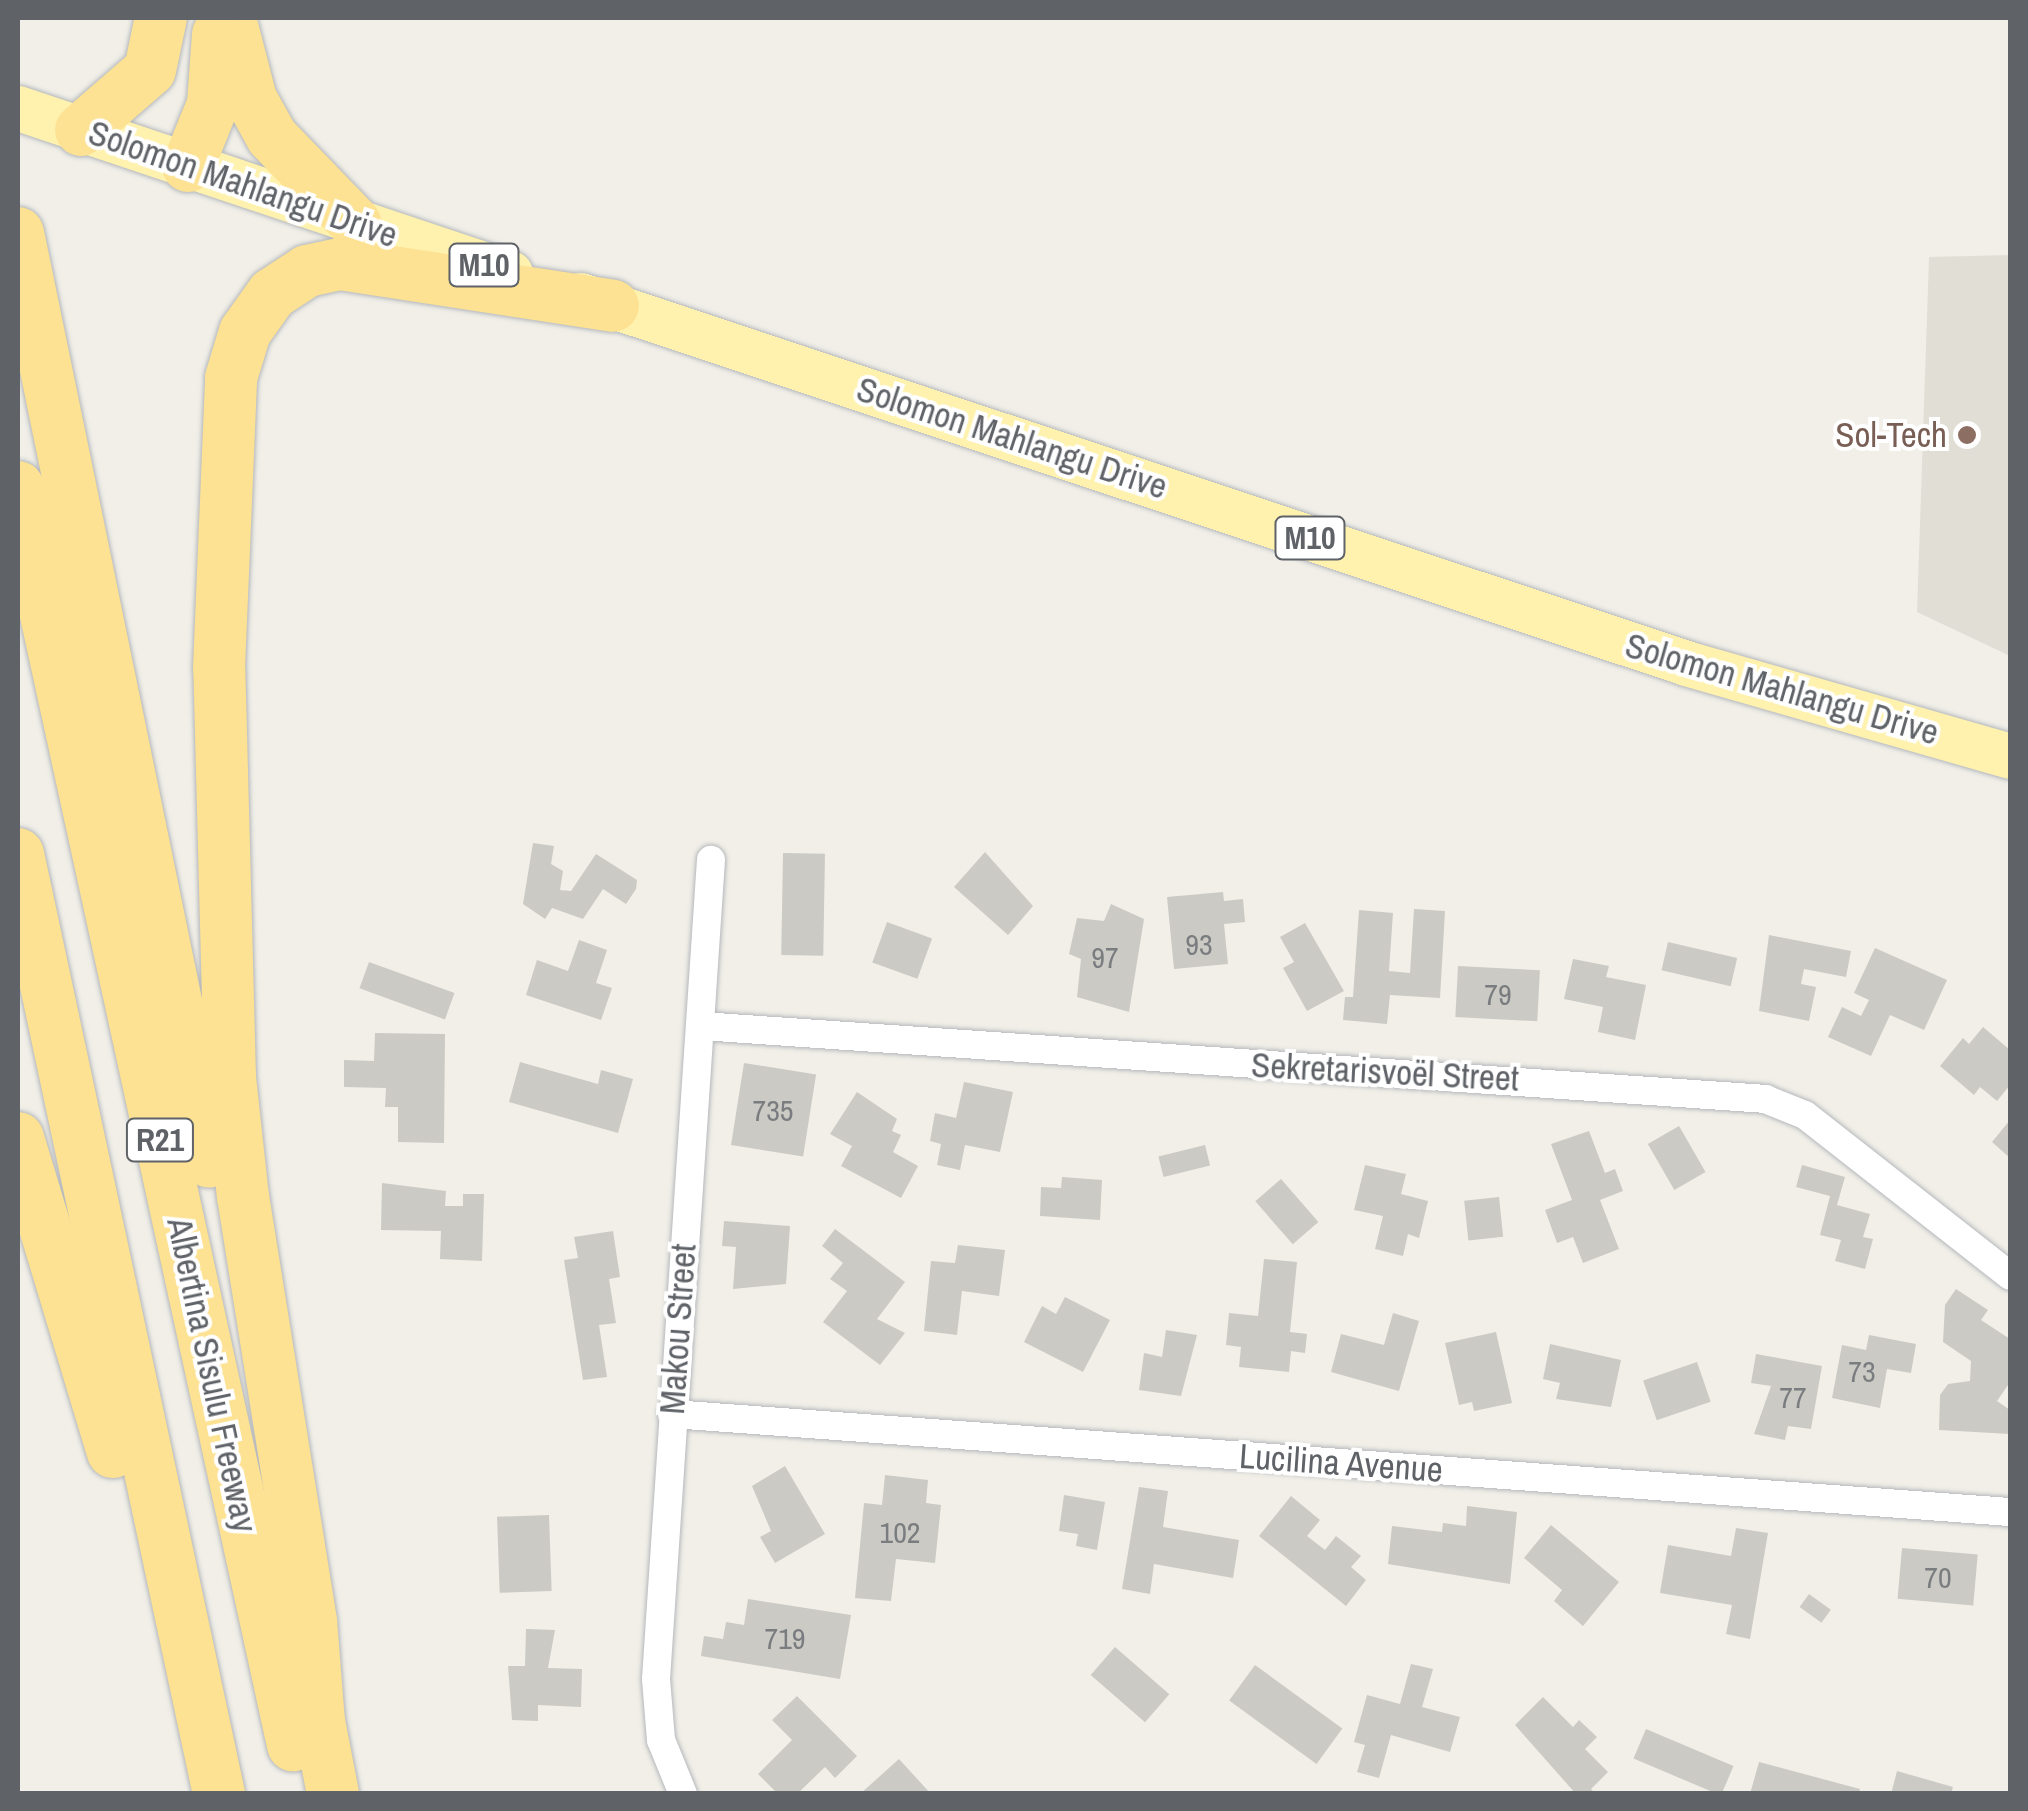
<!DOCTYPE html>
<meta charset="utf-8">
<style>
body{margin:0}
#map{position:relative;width:2028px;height:1811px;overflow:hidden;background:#f1efe8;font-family:"Archivo Narrow",sans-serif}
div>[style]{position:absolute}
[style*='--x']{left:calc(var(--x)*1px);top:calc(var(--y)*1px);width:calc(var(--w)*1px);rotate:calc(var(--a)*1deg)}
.education>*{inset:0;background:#e1ded6}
.building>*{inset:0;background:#cccac5;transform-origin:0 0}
.roads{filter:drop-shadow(0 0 2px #b5b8bc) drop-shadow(0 0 2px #b5b8bc)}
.street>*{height:28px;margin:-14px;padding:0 14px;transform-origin:14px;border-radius:14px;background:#fff}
.primary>*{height:45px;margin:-22.5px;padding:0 22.5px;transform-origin:22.5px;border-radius:22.5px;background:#fff2af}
.highway>*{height:52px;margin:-26px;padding:0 26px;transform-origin:26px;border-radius:26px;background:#fde293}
.dots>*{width:28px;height:28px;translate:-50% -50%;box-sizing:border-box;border:5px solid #fff;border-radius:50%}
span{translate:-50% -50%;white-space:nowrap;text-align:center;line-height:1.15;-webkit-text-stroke:8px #fff;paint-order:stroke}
.number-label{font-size:30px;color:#7a7d7f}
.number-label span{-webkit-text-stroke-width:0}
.shield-label span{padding:2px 8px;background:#fff;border:2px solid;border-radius:8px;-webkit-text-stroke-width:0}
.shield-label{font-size:32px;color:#5f6368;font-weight:700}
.street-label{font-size:35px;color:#5f6368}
.education-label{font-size:35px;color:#785e54}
.right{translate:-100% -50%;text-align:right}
.frame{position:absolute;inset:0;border:20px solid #5f6368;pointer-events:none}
</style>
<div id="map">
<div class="education">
<i style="clip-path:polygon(2010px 255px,2010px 656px,1917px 612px,1929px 257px)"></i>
</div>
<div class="building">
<i style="clip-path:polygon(533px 843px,554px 846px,551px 864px,563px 871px,560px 890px,571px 891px,596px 854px,637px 880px,636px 889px,626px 904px,603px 889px,583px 919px,552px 908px,545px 919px,523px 904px)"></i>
<i style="clip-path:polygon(985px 852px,1033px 906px,1008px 935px,954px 887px)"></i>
<i style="left:783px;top:853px;width:42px;height:102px;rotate:1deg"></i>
<i style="clip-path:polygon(1223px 892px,1224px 901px,1243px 899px,1245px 922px,1224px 924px,1228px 964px,1174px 969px,1167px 897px)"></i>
<i style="clip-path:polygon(1111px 904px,1144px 919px,1129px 1012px,1077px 997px,1081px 959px,1069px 954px,1077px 918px,1104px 921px)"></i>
<i style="clip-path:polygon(1414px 909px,1445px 911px,1440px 998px,1390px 995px,1387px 1024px,1343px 1020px,1345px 997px,1353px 997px,1359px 910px,1393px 913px,1389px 971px,1410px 973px)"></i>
<i style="left:887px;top:922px;width:48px;height:43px;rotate:20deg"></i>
<i style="clip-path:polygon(1305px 923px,1344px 991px,1307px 1011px,1283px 968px,1294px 962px,1280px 937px)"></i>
<i style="clip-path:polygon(1769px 935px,1851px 951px,1846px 977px,1804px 969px,1801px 984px,1816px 987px,1809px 1021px,1759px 1011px)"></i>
<i style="clip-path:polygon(579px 940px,607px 950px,596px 983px,612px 988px,601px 1020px,526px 995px,537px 960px,568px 971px)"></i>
<i style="left:1668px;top:942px;width:71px;height:29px;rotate:13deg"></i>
<i style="clip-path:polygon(1875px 948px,1947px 980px,1924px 1030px,1890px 1015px,1871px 1056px,1828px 1037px,1842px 1007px,1861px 1016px,1869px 1000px,1854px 993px)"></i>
<i style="clip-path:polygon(1573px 959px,1609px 966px,1606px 977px,1646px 985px,1635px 1040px,1598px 1032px,1603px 1007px,1564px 999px)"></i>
<i style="left:369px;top:962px;width:91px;height:28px;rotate:20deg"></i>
<i style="left:1458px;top:966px;width:82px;height:51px;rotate:3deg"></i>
<i style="clip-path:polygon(1983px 1027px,2010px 1050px,2010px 1085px,1997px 1101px,1980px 1087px,1974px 1095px,1940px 1066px,1963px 1038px,1969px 1044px)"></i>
<i style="clip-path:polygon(375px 1033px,445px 1034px,444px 1143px,398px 1142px,398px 1107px,385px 1107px,386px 1088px,344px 1087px,344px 1060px,374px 1061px)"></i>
<i style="clip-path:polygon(520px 1062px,598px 1084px,601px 1070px,633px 1079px,618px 1133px,509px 1102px)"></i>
<i style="left:744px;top:1063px;width:73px;height:83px;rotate:9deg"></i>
<i style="clip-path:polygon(964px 1082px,1013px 1092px,1000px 1152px,965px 1145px,960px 1170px,937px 1165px,941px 1144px,930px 1141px,935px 1113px,956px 1118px)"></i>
<i style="clip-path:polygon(857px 1092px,897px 1119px,892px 1131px,901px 1135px,893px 1152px,918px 1166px,901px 1198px,841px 1166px,852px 1146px,830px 1134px)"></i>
<i style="clip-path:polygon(2010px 1120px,2010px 1158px,1992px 1142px)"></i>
<i style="left:1679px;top:1126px;width:53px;height:36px;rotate:60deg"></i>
<i style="clip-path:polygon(1589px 1131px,1605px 1173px,1615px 1169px,1623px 1191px,1600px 1200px,1619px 1249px,1583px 1263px,1573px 1237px,1557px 1243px,1545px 1210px,1572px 1200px,1551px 1144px)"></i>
<i style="left:1205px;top:1145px;width:21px;height:48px;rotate:76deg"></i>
<i style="clip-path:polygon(1365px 1165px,1406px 1174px,1401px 1194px,1428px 1201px,1419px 1238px,1408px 1234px,1403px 1256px,1375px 1249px,1383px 1216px,1354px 1210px)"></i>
<i style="clip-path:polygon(1802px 1165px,1845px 1177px,1837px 1205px,1870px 1214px,1863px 1237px,1873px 1239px,1865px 1269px,1835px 1261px,1841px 1240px,1820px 1235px,1830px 1196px,1796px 1187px)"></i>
<i style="clip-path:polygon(1062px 1177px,1102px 1180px,1100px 1220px,1040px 1216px,1041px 1187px,1061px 1188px)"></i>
<i style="left:1281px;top:1179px;width:57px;height:34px;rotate:49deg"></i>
<i style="clip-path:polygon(382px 1183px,446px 1191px,445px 1206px,463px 1206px,463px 1194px,484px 1194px,482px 1261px,440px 1259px,441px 1231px,381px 1230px)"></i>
<i style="left:1499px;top:1197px;width:40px;height:35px;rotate:84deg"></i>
<i style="clip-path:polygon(724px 1221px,790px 1226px,786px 1284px,733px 1289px,736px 1247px,722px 1246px)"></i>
<i style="clip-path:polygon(835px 1229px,905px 1282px,877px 1319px,905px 1333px,880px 1365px,823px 1322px,847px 1291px,830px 1279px,843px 1263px,822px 1246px)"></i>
<i style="clip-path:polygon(613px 1231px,620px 1277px,609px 1279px,616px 1323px,599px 1325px,607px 1377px,583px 1380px,564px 1260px,578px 1258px,574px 1237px)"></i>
<i style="clip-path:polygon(958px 1245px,1005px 1250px,999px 1296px,962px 1291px,957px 1335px,924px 1331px,931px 1261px,955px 1263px)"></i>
<i style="clip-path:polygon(1264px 1259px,1297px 1262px,1290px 1332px,1307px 1334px,1305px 1353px,1291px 1351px,1289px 1372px,1239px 1367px,1241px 1347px,1226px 1345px,1229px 1313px,1258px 1316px)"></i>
<i style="clip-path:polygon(1956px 1289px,1988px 1310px,1981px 1320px,2010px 1339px,2010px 1382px,1997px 1401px,2010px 1410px,2010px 1434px,1939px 1430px,1940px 1395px,1948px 1384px,1970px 1381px,1971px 1361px,1943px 1342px,1945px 1305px)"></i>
<i style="clip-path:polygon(1065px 1297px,1110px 1320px,1083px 1372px,1024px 1342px,1042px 1306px,1056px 1314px)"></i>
<i style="clip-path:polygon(1393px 1313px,1419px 1321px,1399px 1391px,1331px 1372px,1341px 1334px,1384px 1345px)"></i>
<i style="clip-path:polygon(1166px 1330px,1197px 1335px,1181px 1396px,1139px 1390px,1144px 1353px,1162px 1357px)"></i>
<i style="clip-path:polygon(1496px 1332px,1512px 1403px,1474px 1411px,1472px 1402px,1459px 1405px,1445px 1343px)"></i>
<i style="clip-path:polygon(1869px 1335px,1916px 1344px,1911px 1373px,1887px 1369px,1880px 1408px,1832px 1398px,1842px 1345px,1866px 1350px)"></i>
<i style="clip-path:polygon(1550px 1344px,1621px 1360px,1611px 1407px,1556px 1399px,1560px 1383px,1543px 1379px)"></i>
<i style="clip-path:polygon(1756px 1354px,1822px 1366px,1811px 1429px,1788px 1426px,1785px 1440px,1754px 1434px,1771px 1386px,1751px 1383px)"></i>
<i style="left:1697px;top:1362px;width:42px;height:57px;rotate:71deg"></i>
<i style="clip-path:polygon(785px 1466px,825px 1534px,775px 1563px,760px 1537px,771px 1531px,752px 1486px)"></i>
<i style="clip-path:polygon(885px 1475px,928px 1480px,926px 1503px,941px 1505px,935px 1563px,896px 1559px,891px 1601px,855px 1598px,864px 1503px,882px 1505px)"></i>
<i style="clip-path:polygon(1139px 1487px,1168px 1491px,1163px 1527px,1239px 1540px,1233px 1578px,1154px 1564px,1150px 1594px,1122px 1589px)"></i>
<i style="clip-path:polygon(1064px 1495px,1105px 1502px,1097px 1550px,1076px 1546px,1078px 1534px,1059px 1531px)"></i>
<i style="clip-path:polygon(1291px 1496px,1320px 1520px,1307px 1536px,1325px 1550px,1336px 1536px,1361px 1556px,1351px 1567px,1366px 1580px,1346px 1606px,1259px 1536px)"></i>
<i style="clip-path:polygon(1467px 1506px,1517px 1512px,1510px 1584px,1388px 1564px,1392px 1526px,1442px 1532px,1443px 1523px,1466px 1526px)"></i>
<i style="left:549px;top:1515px;width:76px;height:52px;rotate:88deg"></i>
<i style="clip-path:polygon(1551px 1525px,1619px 1582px,1583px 1626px,1554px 1601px,1562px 1590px,1524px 1558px)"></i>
<i style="clip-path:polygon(1736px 1528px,1768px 1533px,1750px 1639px,1726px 1634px,1732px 1605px,1660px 1593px,1668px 1545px,1731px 1556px)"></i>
<i style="left:1902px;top:1548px;width:76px;height:51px;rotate:5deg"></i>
<i style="left:1809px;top:1594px;width:27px;height:16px;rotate:36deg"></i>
<i style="clip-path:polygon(748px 1599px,851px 1615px,840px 1679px,701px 1656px,704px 1636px,723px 1639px,726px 1622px,744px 1625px)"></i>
<i style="clip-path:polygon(526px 1629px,555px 1630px,548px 1668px,582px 1669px,581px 1707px,538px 1705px,538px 1721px,512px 1720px,508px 1666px,525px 1666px)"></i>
<i style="left:1115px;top:1647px;width:72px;height:37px;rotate:41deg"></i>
<i style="clip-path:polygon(1411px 1664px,1433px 1669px,1422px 1707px,1460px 1717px,1450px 1752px,1391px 1735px,1379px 1778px,1357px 1772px,1365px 1745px,1354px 1742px,1367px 1695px,1400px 1704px)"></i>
<i style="left:1255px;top:1665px;width:108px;height:44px;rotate:36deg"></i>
<i style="clip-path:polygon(797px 1696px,857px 1756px,835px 1778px,825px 1767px,797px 1794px,778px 1794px,758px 1774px,792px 1740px,772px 1720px)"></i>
<i style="clip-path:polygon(1543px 1697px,1573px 1727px,1579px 1720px,1597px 1737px,1585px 1749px,1608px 1772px,1591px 1789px,1595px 1794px,1576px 1794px,1515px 1725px)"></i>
<i style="left:1646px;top:1729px;width:95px;height:32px;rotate:23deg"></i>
<i style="clip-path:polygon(899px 1759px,931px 1794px,860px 1794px)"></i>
<i style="clip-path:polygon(1759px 1762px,1860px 1789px,1859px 1794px,1750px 1794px)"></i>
<i style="clip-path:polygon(1897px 1771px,1953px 1787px,1951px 1794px,1891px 1794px)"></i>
</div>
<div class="roads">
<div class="street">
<i style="--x:701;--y:1026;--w:1067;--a:3.92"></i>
<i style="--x:1765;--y:1099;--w:43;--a:21.8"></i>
<i style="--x:1805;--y:1115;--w:261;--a:38.1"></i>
<i style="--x:672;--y:1414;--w:1342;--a:4.19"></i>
<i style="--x:683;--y:1794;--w:58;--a:-112.2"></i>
<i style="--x:661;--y:1740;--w:61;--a:-94.7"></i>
<i style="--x:656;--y:1679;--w:821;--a:-86.16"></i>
</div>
<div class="primary">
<i style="--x:18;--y:108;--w:519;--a:18.54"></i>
<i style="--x:580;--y:295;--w:1166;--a:18.4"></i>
<i style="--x:1686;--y:663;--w:337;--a:16"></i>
</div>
<div class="highway">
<i style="--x:230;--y:18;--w:84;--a:75.5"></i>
<i style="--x:251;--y:99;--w:43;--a:61.1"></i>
<i style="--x:272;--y:137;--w:120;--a:46"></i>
<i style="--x:81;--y:130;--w:91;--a:-41"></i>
<i style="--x:150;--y:70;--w:53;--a:-78.1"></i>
<i style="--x:188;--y:166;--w:67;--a:-68"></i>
<i style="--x:213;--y:104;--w:70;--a:-85.9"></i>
<i style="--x:18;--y:233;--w:948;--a:78.38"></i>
<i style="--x:18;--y:487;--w:1288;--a:77.67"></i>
<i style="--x:18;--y:854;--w:961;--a:77.93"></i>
<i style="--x:18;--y:1138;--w:328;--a:73.2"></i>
<i style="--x:313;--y:1690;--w:106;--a:79.1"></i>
<i style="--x:319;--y:1722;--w:101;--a:-94.5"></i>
<i style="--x:311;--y:1621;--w:429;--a:-99.1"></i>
<i style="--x:243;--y:1197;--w:121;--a:-96.2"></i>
<i style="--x:230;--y:1077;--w:409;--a:-91.5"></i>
<i style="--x:219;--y:668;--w:290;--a:-87.6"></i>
<i style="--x:231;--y:378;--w:48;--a:-73.1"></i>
<i style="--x:245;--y:332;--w:47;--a:-54.6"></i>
<i style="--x:272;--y:294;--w:42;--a:-33.3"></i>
<i style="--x:307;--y:271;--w:34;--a:-12"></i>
<i style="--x:340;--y:264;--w:276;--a:8.7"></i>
</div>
</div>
<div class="dots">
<i style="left:1967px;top:435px;background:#8d6e63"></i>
</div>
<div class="number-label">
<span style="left:1199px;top:944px">93</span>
<span style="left:1105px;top:957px">97</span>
<span style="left:1498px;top:994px">79</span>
<span style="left:773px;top:1110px">735</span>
<span style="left:1862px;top:1371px">73</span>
<span style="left:1793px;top:1397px">77</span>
<span style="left:900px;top:1532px">102</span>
<span style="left:1938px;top:1577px">70</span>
<span style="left:785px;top:1638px">719</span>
</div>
<div class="shield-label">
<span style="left:484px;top:265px">M10</span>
<span style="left:1310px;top:538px">M10</span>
<span style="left:160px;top:1140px">R21</span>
</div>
<div class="street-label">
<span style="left:243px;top:184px;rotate:19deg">Solomon Mahlangu Drive</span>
<span style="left:1012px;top:438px;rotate:18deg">Solomon Mahlangu Drive</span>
<span style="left:1782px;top:689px;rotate:16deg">Solomon Mahlangu Drive</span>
<span style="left:1385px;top:1072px;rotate:3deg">Sekretarisvoël Street</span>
<span style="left:678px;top:1329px;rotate:-86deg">Makou Street</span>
<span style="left:212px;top:1375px;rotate:78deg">Albertina Sisulu Freeway</span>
<span style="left:1341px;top:1463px;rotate:4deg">Lucilina Avenue</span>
</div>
<div class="education-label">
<span class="right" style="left:1947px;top:435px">Sol-Tech</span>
</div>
<div class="frame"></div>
</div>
